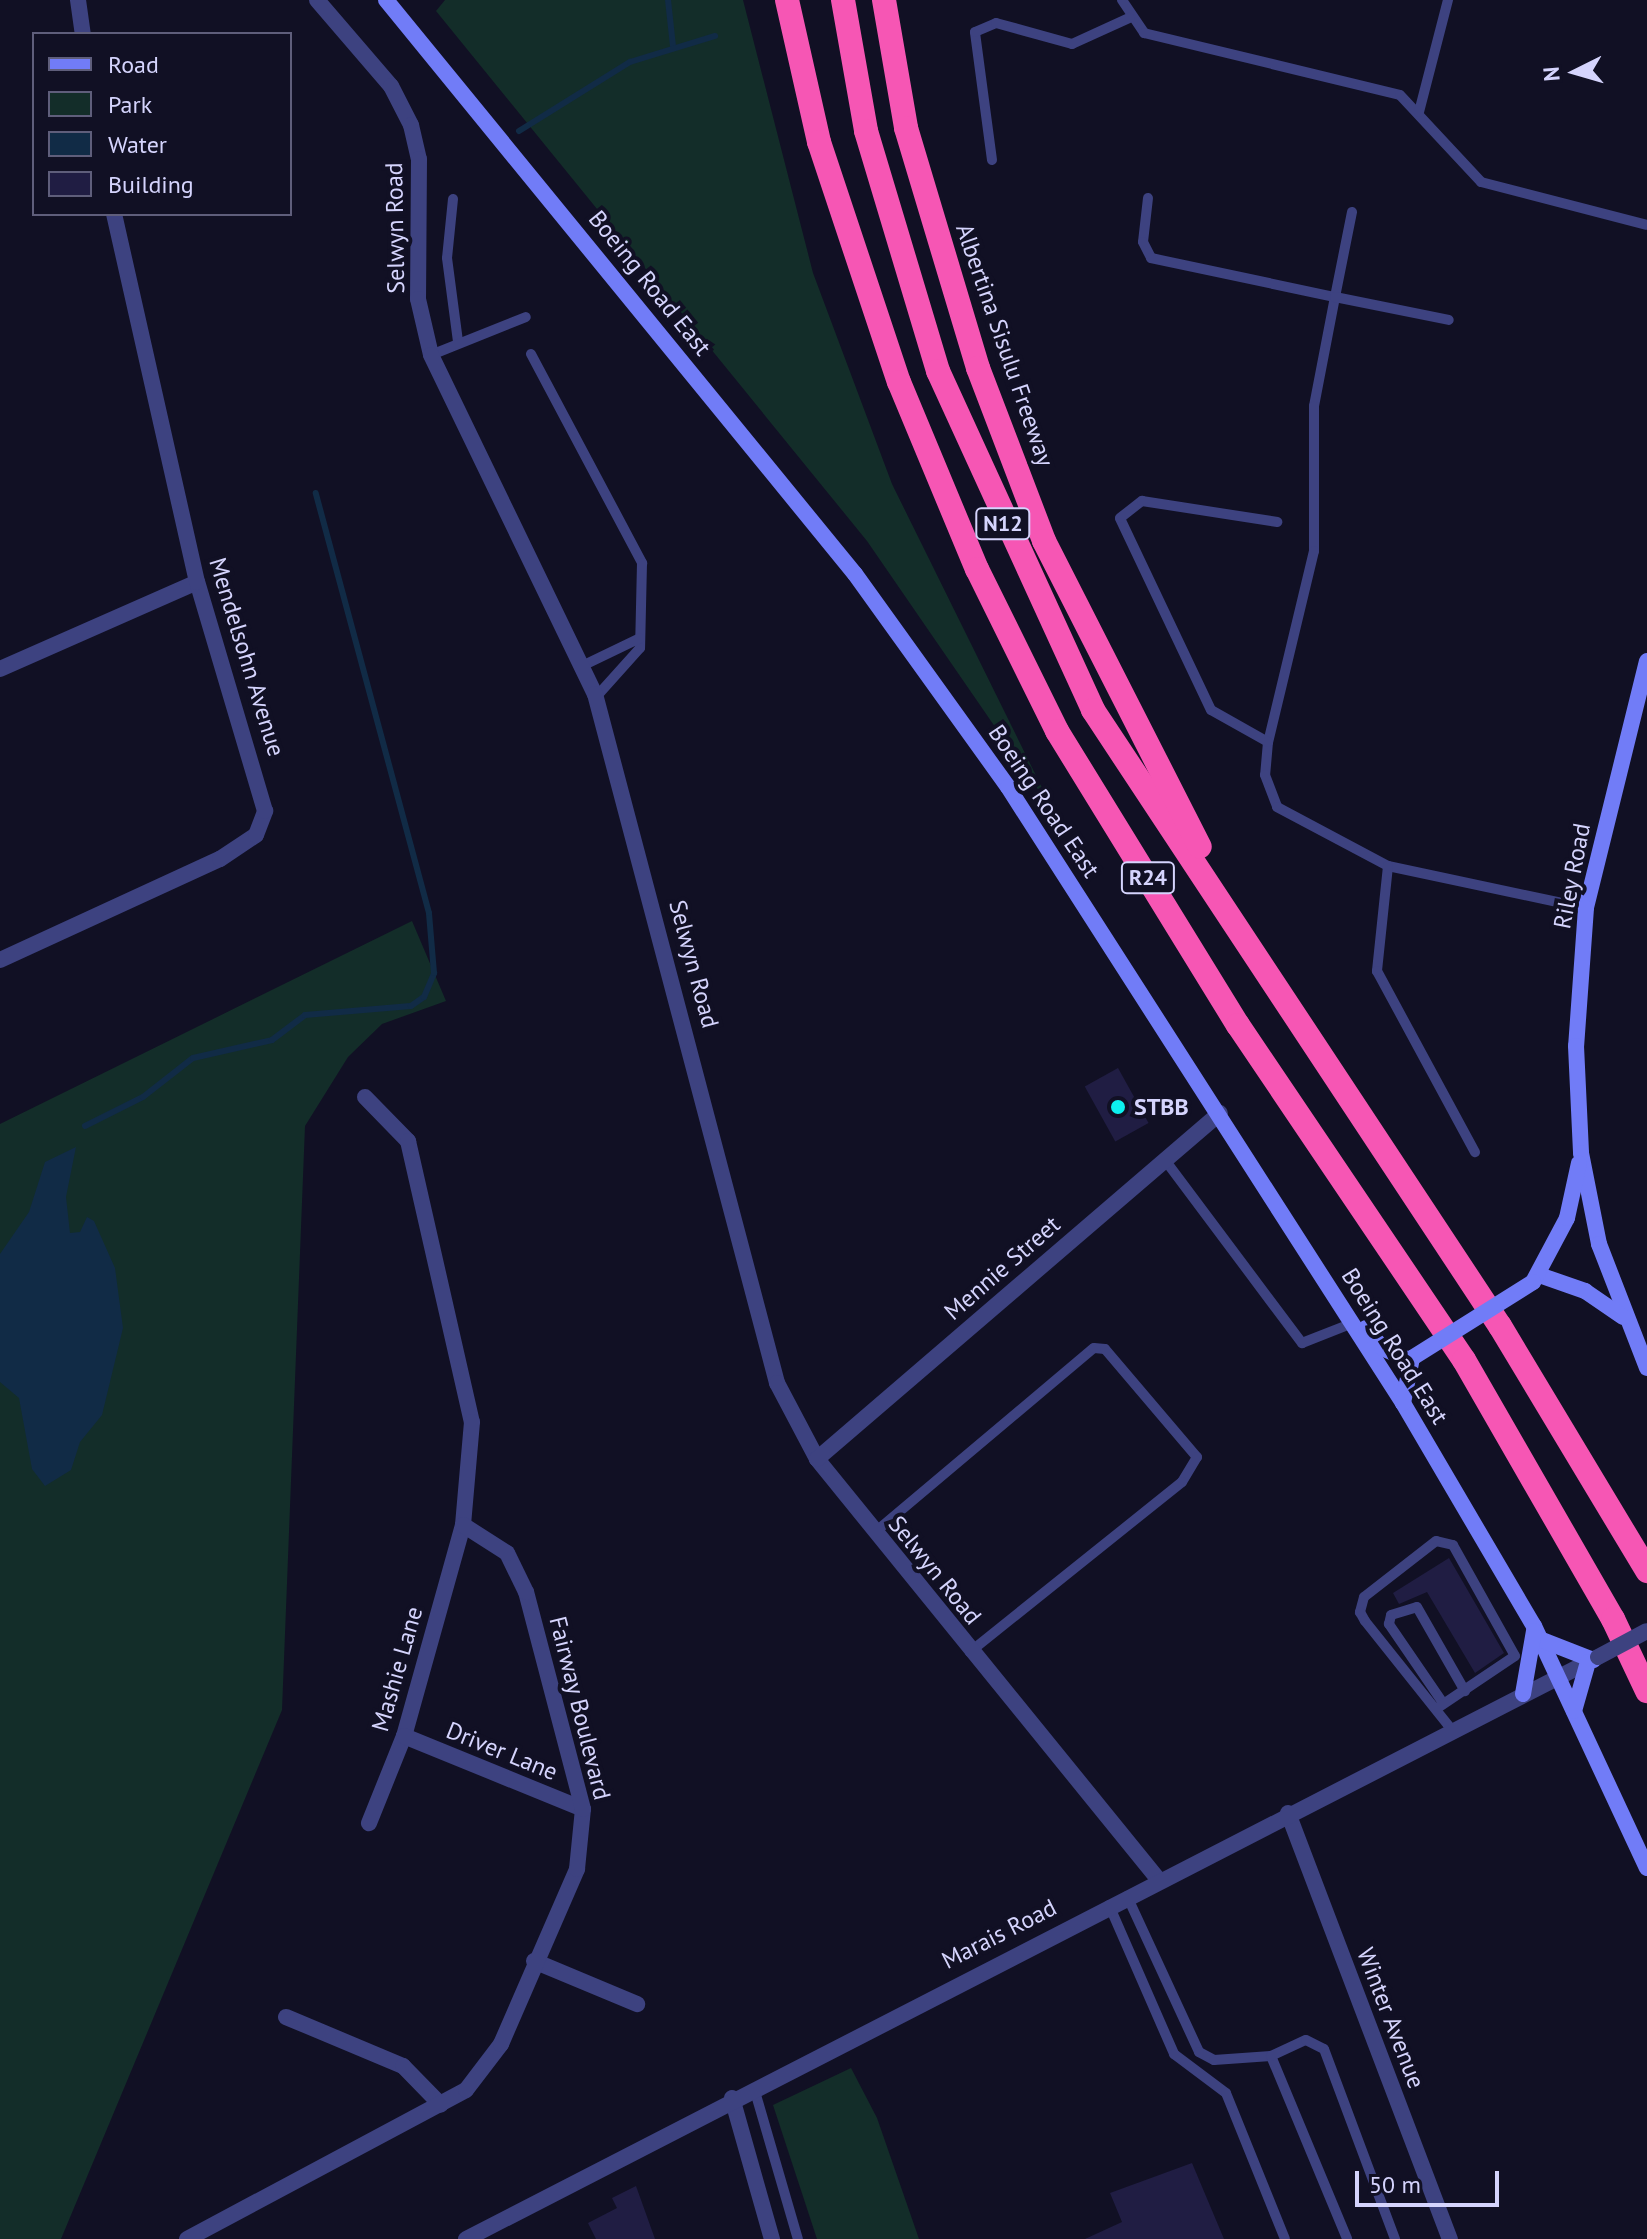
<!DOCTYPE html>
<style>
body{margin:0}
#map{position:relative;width:1647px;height:2239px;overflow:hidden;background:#111024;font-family:"PT Sans",sans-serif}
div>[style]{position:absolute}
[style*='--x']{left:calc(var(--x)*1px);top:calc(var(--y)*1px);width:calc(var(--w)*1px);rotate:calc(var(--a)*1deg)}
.green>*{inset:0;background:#132d29}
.water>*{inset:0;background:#112b46}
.stream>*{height:6px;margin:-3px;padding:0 3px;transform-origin:3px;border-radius:3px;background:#112b46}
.building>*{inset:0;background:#201d43;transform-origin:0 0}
.service>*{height:10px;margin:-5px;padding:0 5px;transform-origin:5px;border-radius:5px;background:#3d4280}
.minor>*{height:16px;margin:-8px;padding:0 8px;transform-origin:8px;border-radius:8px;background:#3d4280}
.secondary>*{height:16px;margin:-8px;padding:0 8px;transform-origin:8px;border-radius:8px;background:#717cf7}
.motorway>*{height:24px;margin:-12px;padding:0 12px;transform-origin:12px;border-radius:12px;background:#f656b4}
.minor-bridge>*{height:16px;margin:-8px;padding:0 8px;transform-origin:8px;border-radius:8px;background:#3d4280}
.secondary-bridge>*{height:16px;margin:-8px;padding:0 8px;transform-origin:8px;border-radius:8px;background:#717cf7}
.dots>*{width:22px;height:22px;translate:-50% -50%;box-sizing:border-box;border:4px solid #111024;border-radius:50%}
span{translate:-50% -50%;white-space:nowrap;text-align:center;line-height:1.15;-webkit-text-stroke:8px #111024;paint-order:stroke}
.shield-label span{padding:2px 6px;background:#111024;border:2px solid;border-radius:6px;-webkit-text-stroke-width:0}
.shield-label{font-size:22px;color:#d5d4fd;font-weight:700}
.street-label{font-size:24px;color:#d5d4fd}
.poi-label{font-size:24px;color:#d5d4fd;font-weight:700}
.left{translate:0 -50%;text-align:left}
.legend{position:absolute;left:32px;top:32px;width:260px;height:184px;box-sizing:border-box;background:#111024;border:2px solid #5f5e7b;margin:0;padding:10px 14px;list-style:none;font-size:24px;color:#d5d4fd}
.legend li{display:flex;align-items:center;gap:16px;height:40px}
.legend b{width:40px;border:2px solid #5f5e7b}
.north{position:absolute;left:1535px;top:32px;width:80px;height:80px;-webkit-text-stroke:6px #111024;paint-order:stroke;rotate:265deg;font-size:22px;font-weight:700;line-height:32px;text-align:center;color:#d5d4fd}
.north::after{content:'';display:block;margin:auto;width:28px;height:36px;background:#d5d4fd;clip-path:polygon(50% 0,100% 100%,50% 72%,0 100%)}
.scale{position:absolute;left:1355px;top:2171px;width:144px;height:36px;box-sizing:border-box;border:4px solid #d5d4fd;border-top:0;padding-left:10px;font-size:24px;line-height:28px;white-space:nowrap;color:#d5d4fd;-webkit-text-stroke:6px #111024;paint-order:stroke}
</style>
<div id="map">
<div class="green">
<i style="clip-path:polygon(445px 0,743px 0,813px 273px,892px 484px,1055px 814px,867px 541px,436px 11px)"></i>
<i style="clip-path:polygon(412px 921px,446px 1001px,382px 1024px,348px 1057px,305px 1126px,282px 1710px,61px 2239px,0 2239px,0 1124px)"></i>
<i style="clip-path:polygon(851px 2068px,877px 2118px,919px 2239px,817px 2239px,773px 2105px)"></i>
</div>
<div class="water">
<i style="clip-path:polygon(76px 1147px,66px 1197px,70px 1233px,80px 1232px,87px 1217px,94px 1221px,115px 1268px,123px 1328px,102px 1415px,80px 1442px,71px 1470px,45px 1486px,32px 1469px,19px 1398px,0 1382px,0 1254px,29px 1212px,45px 1162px)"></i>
</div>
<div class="stream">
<i style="--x:668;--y:0;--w:46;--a:83.8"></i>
<i style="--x:519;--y:131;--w:131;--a:-31.9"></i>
<i style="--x:630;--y:62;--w:89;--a:-17"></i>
<i style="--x:85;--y:1126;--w:65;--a:-26.6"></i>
<i style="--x:143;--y:1097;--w:63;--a:-38"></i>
<i style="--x:193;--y:1058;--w:81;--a:-12.8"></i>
<i style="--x:272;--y:1040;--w:41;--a:-37.1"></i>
<i style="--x:305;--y:1015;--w:106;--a:-4.9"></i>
<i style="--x:411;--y:1006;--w:16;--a:-35"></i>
<i style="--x:424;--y:997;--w:26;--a:-67"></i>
<i style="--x:434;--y:973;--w:60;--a:-94.8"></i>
<i style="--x:429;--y:913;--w:435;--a:-105.1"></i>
</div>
<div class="building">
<i style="left:1118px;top:1068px;width:63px;height:38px;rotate:61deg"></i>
<i style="clip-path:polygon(1449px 1558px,1504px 1653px,1475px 1673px,1427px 1592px,1399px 1604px,1393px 1593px)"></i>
<i style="clip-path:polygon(1192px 2163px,1224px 2239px,1085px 2239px,1122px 2222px,1110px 2193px)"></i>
<i style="clip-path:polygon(636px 2186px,655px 2239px,596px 2239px,588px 2223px,617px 2208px,612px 2198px)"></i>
</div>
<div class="service">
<i style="--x:1122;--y:0;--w:40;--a:56"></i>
<i style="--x:1144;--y:33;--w:263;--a:13.6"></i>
<i style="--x:1400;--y:95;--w:119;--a:47"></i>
<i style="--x:1481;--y:182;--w:171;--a:14.5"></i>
<i style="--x:1419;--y:112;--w:116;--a:-75.5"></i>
<i style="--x:992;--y:160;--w:129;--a:-97.6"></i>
<i style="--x:975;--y:32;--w:23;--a:-23"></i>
<i style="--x:996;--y:23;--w:79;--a:15.4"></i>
<i style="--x:1072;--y:44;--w:63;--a:-24.5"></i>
<i style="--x:1148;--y:198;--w:44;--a:96.5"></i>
<i style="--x:1143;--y:242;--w:18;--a:63"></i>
<i style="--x:1151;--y:258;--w:188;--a:12"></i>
<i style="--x:1335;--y:297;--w:111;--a:100.9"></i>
<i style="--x:1314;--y:406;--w:145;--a:90"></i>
<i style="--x:1314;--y:551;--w:196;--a:103.5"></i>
<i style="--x:1268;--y:742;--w:33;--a:95"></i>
<i style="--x:1265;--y:775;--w:34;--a:69"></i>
<i style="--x:1277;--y:807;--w:126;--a:28"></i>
<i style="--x:1388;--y:866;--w:202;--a:12"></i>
<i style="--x:453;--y:199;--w:59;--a:95.8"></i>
<i style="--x:447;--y:258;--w:85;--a:82.5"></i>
<i style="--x:1352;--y:212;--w:87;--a:101.3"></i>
<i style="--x:1335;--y:297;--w:116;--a:11.4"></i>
<i style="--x:531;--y:354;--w:237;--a:62"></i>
<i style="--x:642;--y:563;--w:85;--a:91.3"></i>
<i style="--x:640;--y:648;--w:66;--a:131.9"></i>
<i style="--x:431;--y:355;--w:102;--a:-21.8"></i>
<i style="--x:582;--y:666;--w:64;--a:-25.8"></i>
<i style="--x:1268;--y:742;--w:65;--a:-150.7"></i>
<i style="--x:1211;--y:710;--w:212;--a:-115.4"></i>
<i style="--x:1120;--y:518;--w:28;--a:-38"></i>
<i style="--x:1142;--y:501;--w:137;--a:8.8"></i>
<i style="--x:1388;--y:866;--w:106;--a:96"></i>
<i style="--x:1377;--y:971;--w:206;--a:61.6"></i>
<i style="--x:1165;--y:1160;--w:229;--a:53.2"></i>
<i style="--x:1302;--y:1343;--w:55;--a:-21.4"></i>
<i style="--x:874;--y:1533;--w:287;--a:-40.1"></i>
<i style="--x:1094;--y:1348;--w:11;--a:5"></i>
<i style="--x:1105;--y:1349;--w:142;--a:49.6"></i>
<i style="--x:1197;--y:1457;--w:29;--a:121"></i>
<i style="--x:1182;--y:1482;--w:272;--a:141.3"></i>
<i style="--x:1443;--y:1703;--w:96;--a:-124.4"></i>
<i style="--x:1389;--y:1624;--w:9;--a:-77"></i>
<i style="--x:1391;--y:1615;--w:27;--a:-17"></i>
<i style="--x:1417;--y:1607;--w:97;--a:60.3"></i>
<i style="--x:1436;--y:1709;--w:95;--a:-33.9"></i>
<i style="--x:1515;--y:1656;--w:127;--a:-119.2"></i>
<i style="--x:1453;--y:1545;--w:17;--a:-167"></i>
<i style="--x:1436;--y:1541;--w:91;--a:142.1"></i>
<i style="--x:1364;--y:1597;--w:16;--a:105"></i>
<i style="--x:1360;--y:1612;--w:10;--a:61"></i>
<i style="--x:1365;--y:1621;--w:139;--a:51.4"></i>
<i style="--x:1127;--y:1896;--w:172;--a:65.2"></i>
<i style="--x:1199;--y:2052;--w:17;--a:28"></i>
<i style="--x:1214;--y:2060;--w:57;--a:-4"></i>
<i style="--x:1271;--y:2056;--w:198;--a:67.4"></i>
<i style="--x:1109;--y:1905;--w:163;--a:66.4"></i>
<i style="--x:1174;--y:2054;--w:65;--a:36.9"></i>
<i style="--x:1226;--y:2093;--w:157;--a:68"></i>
<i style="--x:1271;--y:2056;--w:38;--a:-25"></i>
<i style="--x:1306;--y:2040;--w:20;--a:27"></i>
<i style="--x:1324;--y:2049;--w:203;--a:69.5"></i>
<i style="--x:754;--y:2088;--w:157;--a:73.8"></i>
</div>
<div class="minor">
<i style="--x:78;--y:0;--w:34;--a:82"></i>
<i style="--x:317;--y:0;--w:113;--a:49.3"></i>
<i style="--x:391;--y:86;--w:44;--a:62.9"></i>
<i style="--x:411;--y:125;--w:35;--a:77"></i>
<i style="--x:419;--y:159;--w:140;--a:90.4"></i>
<i style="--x:418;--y:299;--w:57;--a:76.9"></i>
<i style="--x:431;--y:355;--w:377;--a:64.2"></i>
<i style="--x:595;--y:694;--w:713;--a:75.2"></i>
<i style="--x:777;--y:1383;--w:86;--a:62.2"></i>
<i style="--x:817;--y:1459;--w:541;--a:50.93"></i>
<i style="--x:0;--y:669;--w:215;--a:-23.8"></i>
<i style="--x:0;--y:960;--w:242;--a:-24.7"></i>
<i style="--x:220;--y:859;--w:43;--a:-33.7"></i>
<i style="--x:256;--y:835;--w:26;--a:-69"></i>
<i style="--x:265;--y:811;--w:239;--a:-106.5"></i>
<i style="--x:197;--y:582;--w:377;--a:-102.7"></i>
<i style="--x:365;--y:1097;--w:62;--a:45.7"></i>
<i style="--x:408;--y:1141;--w:288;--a:77.2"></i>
<i style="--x:472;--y:1422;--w:103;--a:95"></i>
<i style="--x:463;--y:1525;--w:219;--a:105.6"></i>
<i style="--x:404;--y:1736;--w:94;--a:111.9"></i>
<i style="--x:817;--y:1459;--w:531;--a:-40.65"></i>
<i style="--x:404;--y:1736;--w:193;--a:22.2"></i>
<i style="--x:1288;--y:1813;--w:456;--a:69.2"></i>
<i style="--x:534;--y:1961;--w:112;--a:22.7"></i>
<i style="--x:286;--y:2017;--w:127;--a:22.7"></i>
<i style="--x:403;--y:2066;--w:54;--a:45.7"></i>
<i style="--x:732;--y:2098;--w:147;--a:74.2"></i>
<i style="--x:187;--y:2239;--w:316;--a:-28.1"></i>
<i style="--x:466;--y:2090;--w:58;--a:-52.7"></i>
<i style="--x:501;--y:2044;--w:191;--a:-66.5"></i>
<i style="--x:577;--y:1869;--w:60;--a:-84.3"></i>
<i style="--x:583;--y:1809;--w:224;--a:-104.7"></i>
<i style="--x:526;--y:1592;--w:43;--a:-116"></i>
<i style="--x:507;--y:1553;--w:52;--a:-147.5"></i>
<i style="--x:466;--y:2239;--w:1271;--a:-27.21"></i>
</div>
<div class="secondary">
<i style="--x:386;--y:0;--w:741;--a:50.75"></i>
<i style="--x:855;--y:574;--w:262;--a:54.3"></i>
<i style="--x:1008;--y:787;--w:732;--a:57.33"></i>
<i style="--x:1403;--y:1403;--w:259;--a:59.6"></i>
<i style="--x:1534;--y:1626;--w:267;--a:65"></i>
<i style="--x:1647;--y:661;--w:254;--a:103.9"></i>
<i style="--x:1586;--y:908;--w:138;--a:94.1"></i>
<i style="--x:1576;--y:1046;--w:107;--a:87.3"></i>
<i style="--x:1581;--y:1153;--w:93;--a:78.8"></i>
<i style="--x:1599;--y:1244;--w:133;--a:68.8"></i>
<i style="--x:1542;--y:1276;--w:46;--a:19.2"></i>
<i style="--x:1585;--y:1291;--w:46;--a:34.4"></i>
<i style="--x:1533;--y:1282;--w:72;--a:-62"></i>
<i style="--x:1567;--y:1218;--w:56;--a:-77.7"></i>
<i style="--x:1366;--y:1328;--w:26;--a:51"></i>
<i style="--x:1382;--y:1348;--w:30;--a:24"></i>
<i style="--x:1403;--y:1403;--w:46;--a:-78.7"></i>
<i style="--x:1542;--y:1640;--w:55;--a:21.4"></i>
<i style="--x:1523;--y:1694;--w:64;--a:-80.1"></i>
<i style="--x:1574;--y:1711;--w:51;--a:-74.1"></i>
</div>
<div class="motorway">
<i style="--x:787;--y:0;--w:146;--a:77.3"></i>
<i style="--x:819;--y:142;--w:253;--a:71.6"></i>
<i style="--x:899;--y:382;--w:203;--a:67.4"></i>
<i style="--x:977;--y:569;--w:181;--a:63.7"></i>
<i style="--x:1057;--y:731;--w:345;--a:58.4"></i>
<i style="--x:1238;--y:1025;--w:404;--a:56"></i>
<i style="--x:1464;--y:1360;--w:299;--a:60.1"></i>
<i style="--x:1613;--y:1619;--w:80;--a:64.7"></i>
<i style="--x:843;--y:0;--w:133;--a:80"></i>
<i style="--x:866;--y:131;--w:251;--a:73.3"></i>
<i style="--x:938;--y:371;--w:373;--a:65.4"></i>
<i style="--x:1093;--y:710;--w:738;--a:56.55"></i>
<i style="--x:1500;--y:1326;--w:286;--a:59"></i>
<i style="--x:884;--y:0;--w:130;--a:80.2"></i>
<i style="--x:906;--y:128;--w:251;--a:73.3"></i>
<i style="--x:978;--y:368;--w:185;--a:69.1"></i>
<i style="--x:1044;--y:541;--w:343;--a:63"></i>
</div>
<div class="minor-bridge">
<i style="--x:1598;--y:1657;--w:55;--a:-28"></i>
</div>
<div class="secondary-bridge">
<i style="--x:1412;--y:1358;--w:143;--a:-32.1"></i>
</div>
<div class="dots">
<i style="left:1118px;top:1107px;background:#0df0ef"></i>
</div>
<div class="shield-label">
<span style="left:1003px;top:524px">N12</span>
<span style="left:1148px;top:878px">R24</span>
</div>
<div class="street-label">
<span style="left:395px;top:228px;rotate:-91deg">Selwyn Road</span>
<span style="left:650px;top:283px;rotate:51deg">Boeing Road East</span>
<span style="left:1005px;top:345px;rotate:71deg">Albertina Sisulu Freeway</span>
<span style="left:247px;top:657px;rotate:73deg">Mendelsohn Avenue</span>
<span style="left:1044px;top:801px;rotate:56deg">Boeing Road East</span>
<span style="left:1572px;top:876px;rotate:-79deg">Riley Road</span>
<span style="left:694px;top:964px;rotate:75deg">Selwyn Road</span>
<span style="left:1002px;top:1268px;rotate:-41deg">Mennie Street</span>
<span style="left:1395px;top:1346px;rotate:58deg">Boeing Road East</span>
<span style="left:935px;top:1570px;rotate:51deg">Selwyn Road</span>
<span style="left:397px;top:1669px;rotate:-74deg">Mashie Lane</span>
<span style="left:580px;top:1708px;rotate:76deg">Fairway Boulevard</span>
<span style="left:502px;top:1751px;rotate:22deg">Driver Lane</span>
<span style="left:999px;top:1934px;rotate:-27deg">Marais Road</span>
<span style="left:1391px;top:2018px;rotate:69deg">Winter Avenue</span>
</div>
<div class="poi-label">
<span class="left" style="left:1134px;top:1107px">STBB</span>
</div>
<ul class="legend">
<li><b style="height:10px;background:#717cf7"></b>Road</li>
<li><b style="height:22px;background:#132d29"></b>Park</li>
<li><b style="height:22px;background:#112b46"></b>Water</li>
<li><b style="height:22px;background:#201d43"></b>Building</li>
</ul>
<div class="north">N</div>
<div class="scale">50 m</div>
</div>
